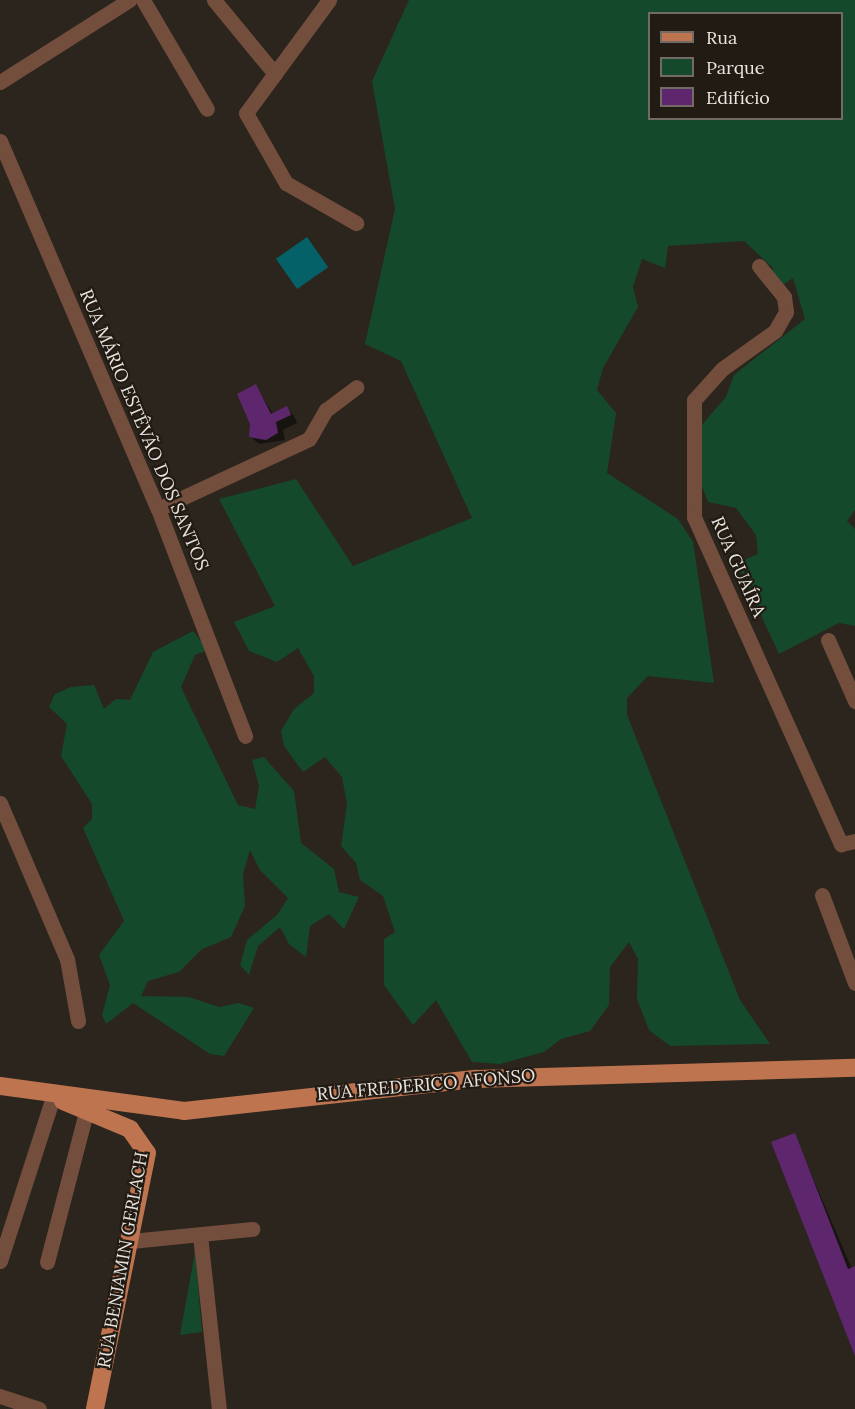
<!DOCTYPE html>
<meta charset="utf-8">
<style>
body{margin:0}
#map{position:relative;width:855px;height:1409px;overflow:hidden;background:#2c251d;font-family:Lora,serif}
div>[style]{position:absolute}
[style*='--x']{left:calc(var(--x)*1px);top:calc(var(--y)*1px);width:calc(var(--w)*1px);rotate:calc(var(--a)*1deg)}
.green>*{inset:0;background:#14492c}
.water>*{inset:0;background:#036167;transform-origin:0 0}
.shadow>*{inset:0;background:#0007}
.building>*{inset:0;background:#5e276d}
.minor>*{height:15px;margin:-7.5px;padding:0 7.5px;transform-origin:7.5px;border-radius:7.5px;background:#734e3d}
.major>*{height:18px;margin:-9px;padding:0 9px;transform-origin:9px;border-radius:9px;background:#bf7450}
span{translate:-50% -50%;white-space:nowrap;text-align:center;line-height:1.15;-webkit-text-stroke:4.5px #221b14;paint-order:stroke}
.street-label{font-size:18px;color:#e9e4df}
.legend{position:absolute;left:648px;top:12px;width:195px;height:108px;box-sizing:border-box;background:#221b14;border:2px solid #726b65;margin:0;padding:8px 10px;list-style:none;font-size:18px;color:#e9e4df}
.legend li{display:flex;align-items:center;gap:12px;height:30px}
.legend b{width:30px;border:2px solid #726b65}
</style>
<div id="map">
<div class="green">
<i style="clip-path:polygon(evenodd,409px 0,855px 0,855px 510px,847px 521px,855px 529px,855px 626px,839px 623px,779px 654px,737px 563px,758px 554px,756px 535px,736px 508px,708px 502px,699px 479px,699px 428px,726px 397px,734px 375px,805px 319px,793px 278px,780px 287px,771px 277px,773px 268px,744px 241px,668px 246px,665px 268px,642px 259px,633px 287px,638px 307px,603px 368px,597px 390px,616px 413px,607px 473px,678px 519px,693px 542px,714px 683px,648px 676px,627px 698px,627px 715px,740px 1000px,770px 1044px,670px 1046px,649px 1030px,637px 999px,638px 959px,629px 942px,610px 967px,609px 1005px,590px 1031px,561px 1039px,544px 1052px,500px 1064px,472px 1062px,436px 1000px,413px 1025px,384px 985px,384px 939px,395px 932px,383px 896px,360px 880px,356px 863px,341px 846px,347px 804px,342px 777px,325px 757px,303px 772px,284px 746px,281px 731px,294px 709px,314px 693px,314px 676px,298px 648px,277px 662px,249px 651px,234px 622px,275px 606px,219px 499px,296px 479px,353px 566px,472px 518px,401px 361px,365px 344px,395px 209px,372px 81px,409px 0,650px 14px,842px 14px,842px 118px,650px 118px,650px 14px)"></i>
<i style="clip-path:polygon(193px 631px,208px 650px,195px 655px,181px 687px,238px 805px,255px 809px,259px 786px,252px 760px,264px 757px,294px 791px,301px 843px,334px 869px,339px 892px,359px 897px,344px 929px,329px 914px,310px 926px,306px 957px,289px 944px,280px 927px,258px 946px,249px 975px,240px 965px,247px 940px,277px 915px,288px 898px,260px 870px,250px 850px,243px 874px,245px 906px,231px 937px,202px 949px,179px 972px,148px 981px,141px 996px,189px 997px,219px 1007px,239px 1003px,254px 1008px,224px 1056px,210px 1054px,133px 1003px,106px 1024px,102px 1015px,110px 985px,99px 955px,124px 921px,83px 828px,92px 819px,92px 804px,61px 756px,67px 724px,49px 707px,55px 694px,71px 687px,94px 685px,104px 709px,116px 699px,130px 700px,153px 652px)"></i>
<i style="clip-path:polygon(195px 1252px,202px 1332px,180px 1335px)"></i>
</div>
<div class="water">
<i style="left:307px;top:237px;width:37px;height:38px;rotate:55deg"></i>
</div>
<div class="shadow">
<i style="clip-path:polygon(256px 386px,273px 414px,286px 408px,294px 416px,297px 423px,283px 430px,285px 440px,259px 444px,251px 437px)"></i>
<i style="clip-path:polygon(794px 1134px,855px 1276px,855px 1354px)"></i>
</div>
<div class="building">
<i style="clip-path:polygon(256px 384px,271px 414px,287px 406px,291px 415px,276px 422px,278px 433px,266px 440px,249px 437px,250px 424px,237px 394px)"></i>
<i style="clip-path:polygon(795px 1133px,848px 1269px,855px 1266px,855px 1356px,771px 1142px)"></i>
</div>
<div class="minor">
<i style="--x:143;--y:0;--w:126;--a:59.6"></i>
<i style="--x:214;--y:0;--w:96;--a:50.5"></i>
<i style="--x:329;--y:0;--w:140;--a:126.3"></i>
<i style="--x:246;--y:113;--w:81;--a:60.3"></i>
<i style="--x:286;--y:183;--w:81;--a:29.7"></i>
<i style="--x:0;--y:82;--w:153;--a:-32.4"></i>
<i style="--x:0;--y:141;--w:400;--a:66.8"></i>
<i style="--x:158;--y:509;--w:243;--a:69"></i>
<i style="--x:759;--y:266;--w:40;--a:51"></i>
<i style="--x:784;--y:297;--w:15;--a:82"></i>
<i style="--x:786;--y:312;--w:22;--a:120"></i>
<i style="--x:775;--y:331;--w:65;--a:144.4"></i>
<i style="--x:722;--y:369;--w:42;--a:132.1"></i>
<i style="--x:694;--y:400;--w:117;--a:90"></i>
<i style="--x:694;--y:517;--w:359;--a:65.8"></i>
<i style="--x:841;--y:844;--w:14;--a:-12"></i>
<i style="--x:158;--y:509;--w:166;--a:-24.9"></i>
<i style="--x:309;--y:439;--w:34;--a:-60"></i>
<i style="--x:326;--y:410;--w:38;--a:-37"></i>
<i style="--x:828;--y:640;--w:67;--a:66.1"></i>
<i style="--x:0;--y:803;--w:170;--a:66.8"></i>
<i style="--x:67;--y:959;--w:63;--a:79.9"></i>
<i style="--x:822;--y:895;--w:94;--a:69.4"></i>
<i style="--x:200;--y:1235;--w:175;--a:83.8"></i>
<i style="--x:131;--y:1241;--w:122;--a:-5.7"></i>
<i style="--x:0;--y:1261;--w:176;--a:-72.1"></i>
<i style="--x:47;--y:1262;--w:155;--a:-75.4"></i>
<i style="--x:0;--y:1396;--w:41;--a:18.4"></i>
</div>
<div class="major">
<i style="--x:0;--y:1086;--w:186;--a:7.7"></i>
<i style="--x:184;--y:1111;--w:294;--a:-6.3"></i>
<i style="--x:476;--y:1079;--w:379;--a:-1.7"></i>
<i style="--x:63;--y:1101;--w:73;--a:22.7"></i>
<i style="--x:130;--y:1129;--w:29;--a:55"></i>
<i style="--x:147;--y:1153;--w:261;--a:101.5"></i>
</div>
<div class="street-label">
<span style="left:144px;top:430px;rotate:67deg">RUA MÁRIO ESTÊVÃO DOS SANTOS</span>
<span style="left:738px;top:567px;rotate:66deg">RUA GUAÍRA</span>
<span style="left:426px;top:1085px;rotate:-5deg">RUA FREDERICO AFONSO</span>
<span style="left:123px;top:1260px;rotate:-80deg">RUA BENJAMIN GERLACH</span>
</div>
<ul class="legend">
<li><b style="height:8px;background:#bf7450"></b>Rua</li>
<li><b style="height:16px;background:#14492c"></b>Parque</li>
<li><b style="height:16px;background:#5e276d"></b>Edifício</li>
</ul>
</div>
